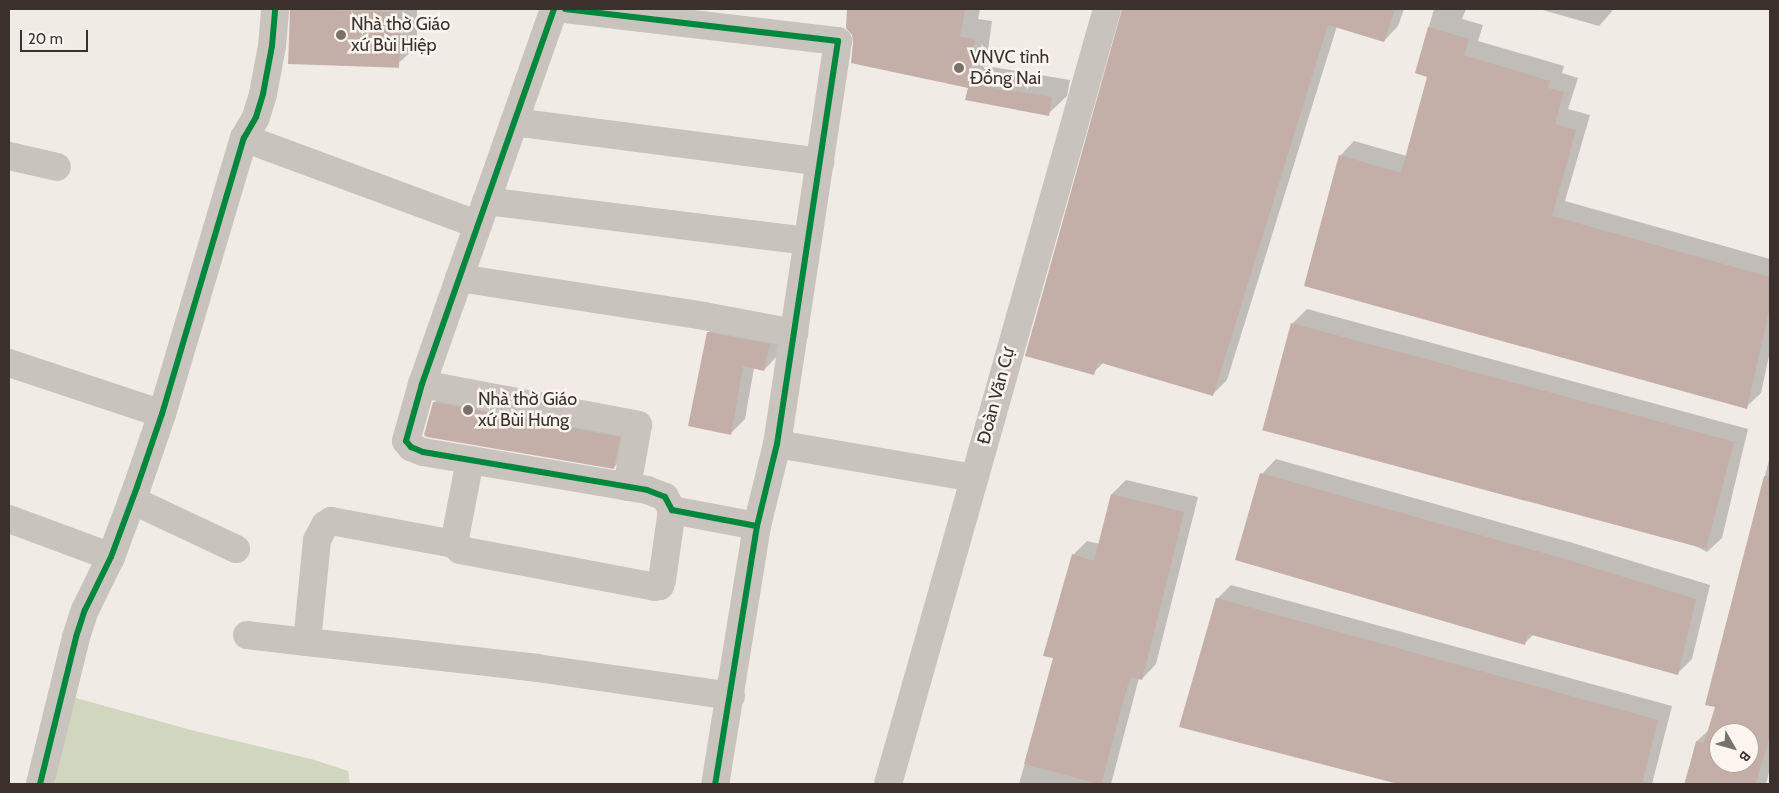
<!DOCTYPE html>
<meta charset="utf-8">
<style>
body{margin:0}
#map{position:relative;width:1779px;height:793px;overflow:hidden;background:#f0ebe5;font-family:Cabin,sans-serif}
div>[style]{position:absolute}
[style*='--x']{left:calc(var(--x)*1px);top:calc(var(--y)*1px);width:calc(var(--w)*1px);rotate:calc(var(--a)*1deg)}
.green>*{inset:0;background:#d1d6bf}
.shadow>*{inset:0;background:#0003}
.building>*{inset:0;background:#c3afa7;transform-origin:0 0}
.minor>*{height:28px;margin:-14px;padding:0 14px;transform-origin:14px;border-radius:14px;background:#c9c3be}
.cycleway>*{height:6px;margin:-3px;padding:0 3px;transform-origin:3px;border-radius:3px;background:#00873e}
.dots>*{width:14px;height:14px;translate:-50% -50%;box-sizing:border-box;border:2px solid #fbf5ee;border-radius:50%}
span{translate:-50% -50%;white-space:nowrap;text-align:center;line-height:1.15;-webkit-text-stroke:5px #fbf5ee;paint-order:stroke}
.poi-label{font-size:18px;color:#3b302b}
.left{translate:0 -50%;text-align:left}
.street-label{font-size:18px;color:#3b302b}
.frame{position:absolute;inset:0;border:10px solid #3b302b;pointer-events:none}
.north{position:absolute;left:1709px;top:723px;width:50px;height:50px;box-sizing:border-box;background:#fbf5ee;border:1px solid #aea6a0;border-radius:50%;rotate:128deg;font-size:14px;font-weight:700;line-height:20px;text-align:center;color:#3b302b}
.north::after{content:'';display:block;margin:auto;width:18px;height:22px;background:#7a716c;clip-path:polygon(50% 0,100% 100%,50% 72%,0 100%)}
.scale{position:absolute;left:20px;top:30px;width:68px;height:22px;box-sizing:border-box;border:2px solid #3b302b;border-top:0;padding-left:6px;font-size:15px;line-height:18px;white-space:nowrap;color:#3b302b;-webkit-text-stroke:4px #fbf5ee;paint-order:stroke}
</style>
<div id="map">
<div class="green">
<i style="clip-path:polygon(69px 696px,191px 730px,311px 759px,348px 771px,350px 784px,49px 784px)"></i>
</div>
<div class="shadow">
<i style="clip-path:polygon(292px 9px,417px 9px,417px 46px,400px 62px)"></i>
<i style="clip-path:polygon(848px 9px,980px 9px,978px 19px,992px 21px,986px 66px,1070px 80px,1067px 96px,1048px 114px,969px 87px,854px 35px,848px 28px)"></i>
<i style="clip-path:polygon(1123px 9px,1404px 9px,1398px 26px,1384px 41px,1337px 26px,1227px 380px,1213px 394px,1104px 362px,1093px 373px)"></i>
<i style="clip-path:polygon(1434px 9px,1466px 9px,1462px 19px,1483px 25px,1478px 41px,1564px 66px,1562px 73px,1578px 78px,1568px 109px,1590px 115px,1565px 201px,1770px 259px,1770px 351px,1761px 393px,1746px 407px,1340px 156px,1354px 141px,1407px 156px,1429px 76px,1416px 72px)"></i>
<i style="clip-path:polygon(1539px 9px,1614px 9px,1599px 26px)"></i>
<i style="clip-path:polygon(1307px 309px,1748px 429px,1722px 538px,1707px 552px,1292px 324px)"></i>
<i style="clip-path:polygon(722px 319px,783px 330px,778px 355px,764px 370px,754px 368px,745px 419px,731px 433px,708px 333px)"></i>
<i style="clip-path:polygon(453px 384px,638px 419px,633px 449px,614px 467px,434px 403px)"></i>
<i style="clip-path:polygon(evenodd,1770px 456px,1770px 768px,1766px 784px,1684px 784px,1697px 741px,1710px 729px,1717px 706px,1707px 704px,1770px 456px,1719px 733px,1749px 733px,1749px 763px,1719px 763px,1719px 733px)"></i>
<i style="clip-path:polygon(1276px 459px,1573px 543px,1710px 585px,1692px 659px,1678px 673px,1534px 634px,1525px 643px,1262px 474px)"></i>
<i style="clip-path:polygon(1126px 480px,1198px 497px,1156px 664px,1142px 679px,1139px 678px,1111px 784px,1019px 784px,1055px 658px,1073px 555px,1087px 541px,1100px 544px,1112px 494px)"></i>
<i style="clip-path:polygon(1231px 585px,1672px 706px,1652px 784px,1403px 784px,1181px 726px,1217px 599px)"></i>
</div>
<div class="building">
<i style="left:290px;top:9px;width:111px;height:55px;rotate:2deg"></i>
<i style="clip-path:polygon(847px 9px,965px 9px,960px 37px,975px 39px,969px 84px,1052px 97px,1049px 116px,965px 100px,968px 88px,851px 63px,853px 43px,852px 35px,846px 28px)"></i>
<i style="clip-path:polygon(1122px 9px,1395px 9px,1384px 42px,1328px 25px,1213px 396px,1098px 362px,1094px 375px,1025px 356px)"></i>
<i style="clip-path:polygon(1428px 27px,1469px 39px,1464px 55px,1550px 81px,1548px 88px,1564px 92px,1555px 124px,1576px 130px,1552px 216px,1770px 277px,1770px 306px,1747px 409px,1304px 286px,1339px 155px,1401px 173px,1427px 77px,1415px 73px)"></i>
<i style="left:1291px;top:323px;width:459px;height:111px;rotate:15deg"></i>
<i style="clip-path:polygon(707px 332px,770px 344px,764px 371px,743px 366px,731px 435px,688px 426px)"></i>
<i style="clip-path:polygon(433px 402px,620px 437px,614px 469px,427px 437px,424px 435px)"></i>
<i style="clip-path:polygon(1260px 473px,1558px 557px,1696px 599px,1678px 675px,1528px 634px,1525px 645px,1235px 560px)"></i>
<i style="clip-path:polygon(evenodd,1764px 476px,1770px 477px,1770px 734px,1756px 784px,1685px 784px,1696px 741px,1704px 743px,1715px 707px,1705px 705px,1764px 476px,1719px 733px,1749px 733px,1749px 763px,1719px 763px,1719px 733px)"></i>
<i style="clip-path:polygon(1111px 494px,1184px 512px,1142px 680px,1130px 677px,1101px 784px,1099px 784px,1024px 764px,1053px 658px,1043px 656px,1072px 554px,1094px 561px)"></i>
<i style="clip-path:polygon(1216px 598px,1658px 720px,1642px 784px,1398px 784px,1179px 727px)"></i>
</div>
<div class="minor">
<i style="--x:554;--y:9;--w:398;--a:109.4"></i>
<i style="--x:422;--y:384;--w:59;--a:105.7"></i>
<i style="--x:406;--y:441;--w:8;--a:50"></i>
<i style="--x:411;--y:447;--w:13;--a:23"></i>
<i style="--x:423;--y:452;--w:227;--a:9.6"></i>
<i style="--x:647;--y:490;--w:19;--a:21"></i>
<i style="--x:665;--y:497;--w:15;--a:62"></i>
<i style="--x:672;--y:510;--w:86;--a:10.7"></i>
<i style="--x:565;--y:9;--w:275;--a:6.7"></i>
<i style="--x:838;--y:41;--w:408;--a:98.6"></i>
<i style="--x:777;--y:444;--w:84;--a:103.7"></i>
<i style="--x:757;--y:526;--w:261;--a:99.2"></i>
<i style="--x:514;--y:122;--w:309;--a:7.4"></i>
<i style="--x:244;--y:138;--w:248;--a:20.3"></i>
<i style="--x:9;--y:156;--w:49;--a:12.9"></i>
<i style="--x:486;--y:201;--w:323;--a:7.1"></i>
<i style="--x:459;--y:278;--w:248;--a:8.8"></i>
<i style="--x:704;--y:316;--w:92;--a:10.7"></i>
<i style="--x:9;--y:363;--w:161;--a:18.4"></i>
<i style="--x:422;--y:384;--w:220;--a:10.7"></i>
<i style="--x:638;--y:425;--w:63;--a:100.1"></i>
<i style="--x:777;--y:444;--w:200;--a:9.8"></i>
<i style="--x:470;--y:460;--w:86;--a:100.8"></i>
<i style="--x:454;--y:544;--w:8;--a:45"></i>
<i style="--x:460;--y:550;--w:198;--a:10.7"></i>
<i style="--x:655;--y:587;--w:5;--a:-11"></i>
<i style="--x:660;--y:586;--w:6;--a:-72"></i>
<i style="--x:662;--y:580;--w:71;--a:-81.9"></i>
<i style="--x:132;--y:500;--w:115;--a:25.2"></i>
<i style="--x:9;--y:519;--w:109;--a:20.4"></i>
<i style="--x:454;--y:544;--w:125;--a:-169.4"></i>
<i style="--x:331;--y:521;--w:7;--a:146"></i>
<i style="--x:325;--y:525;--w:17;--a:118"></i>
<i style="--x:317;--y:540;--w:102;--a:95.6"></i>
<i style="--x:307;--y:642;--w:231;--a:6.4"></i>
<i style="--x:537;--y:668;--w:196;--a:8.2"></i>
<i style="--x:247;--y:635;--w:60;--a:6.7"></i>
<i style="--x:40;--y:784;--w:151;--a:-76.2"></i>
<i style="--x:76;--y:637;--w:28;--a:-72"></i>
<i style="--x:85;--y:610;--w:59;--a:-63.9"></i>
<i style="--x:111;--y:557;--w:75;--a:-69.6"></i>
<i style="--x:137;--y:487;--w:77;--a:-71.1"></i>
<i style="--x:162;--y:414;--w:288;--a:-73.5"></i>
<i style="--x:244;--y:138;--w:24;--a:-60"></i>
<i style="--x:256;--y:117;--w:24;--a:-73"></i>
<i style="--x:263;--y:94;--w:49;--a:-79.4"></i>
<i style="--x:272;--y:46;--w:37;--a:-85"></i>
<i style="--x:888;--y:784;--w:805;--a:-74.22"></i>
</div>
<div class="cycleway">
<i style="--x:554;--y:9;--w:398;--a:109.4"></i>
<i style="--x:422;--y:384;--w:59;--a:105.7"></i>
<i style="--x:406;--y:441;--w:8;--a:50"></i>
<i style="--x:411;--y:447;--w:13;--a:23"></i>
<i style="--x:423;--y:452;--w:227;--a:9.6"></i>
<i style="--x:647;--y:490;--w:19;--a:21"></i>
<i style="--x:665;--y:497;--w:15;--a:62"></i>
<i style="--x:672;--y:510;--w:86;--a:10.7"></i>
<i style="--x:565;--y:9;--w:275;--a:6.7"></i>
<i style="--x:838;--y:41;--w:408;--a:98.6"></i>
<i style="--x:777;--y:444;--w:84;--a:103.7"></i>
<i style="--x:757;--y:526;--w:261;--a:99.2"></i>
<i style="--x:40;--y:784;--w:151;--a:-76.2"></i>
<i style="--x:76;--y:637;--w:28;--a:-72"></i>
<i style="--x:85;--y:610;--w:59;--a:-63.9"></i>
<i style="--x:111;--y:557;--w:75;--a:-69.6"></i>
<i style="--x:137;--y:487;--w:77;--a:-71.1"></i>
<i style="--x:162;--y:414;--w:288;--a:-73.5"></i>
<i style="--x:244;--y:138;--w:24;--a:-60"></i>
<i style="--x:256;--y:117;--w:24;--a:-73"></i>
<i style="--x:263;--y:94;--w:49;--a:-79.4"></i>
<i style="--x:272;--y:46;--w:37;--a:-85"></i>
</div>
<div class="dots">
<i style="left:341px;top:35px;background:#7a716c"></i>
<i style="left:959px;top:68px;background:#7a716c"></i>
<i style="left:468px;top:410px;background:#7a716c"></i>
</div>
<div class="poi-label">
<span class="left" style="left:351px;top:35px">Nhà thờ Giáo<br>xứ Bùi Hiệp</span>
<span class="left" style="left:970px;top:68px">VNVC tỉnh<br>Đồng Nai</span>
<span class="left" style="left:478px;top:410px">Nhà thờ Giáo<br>xứ Bùi Hưng</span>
</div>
<div class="street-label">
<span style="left:996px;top:396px;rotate:-75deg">Đoàn Văn Cự</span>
</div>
<div class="frame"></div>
<div class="north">B</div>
<div class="scale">20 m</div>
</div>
